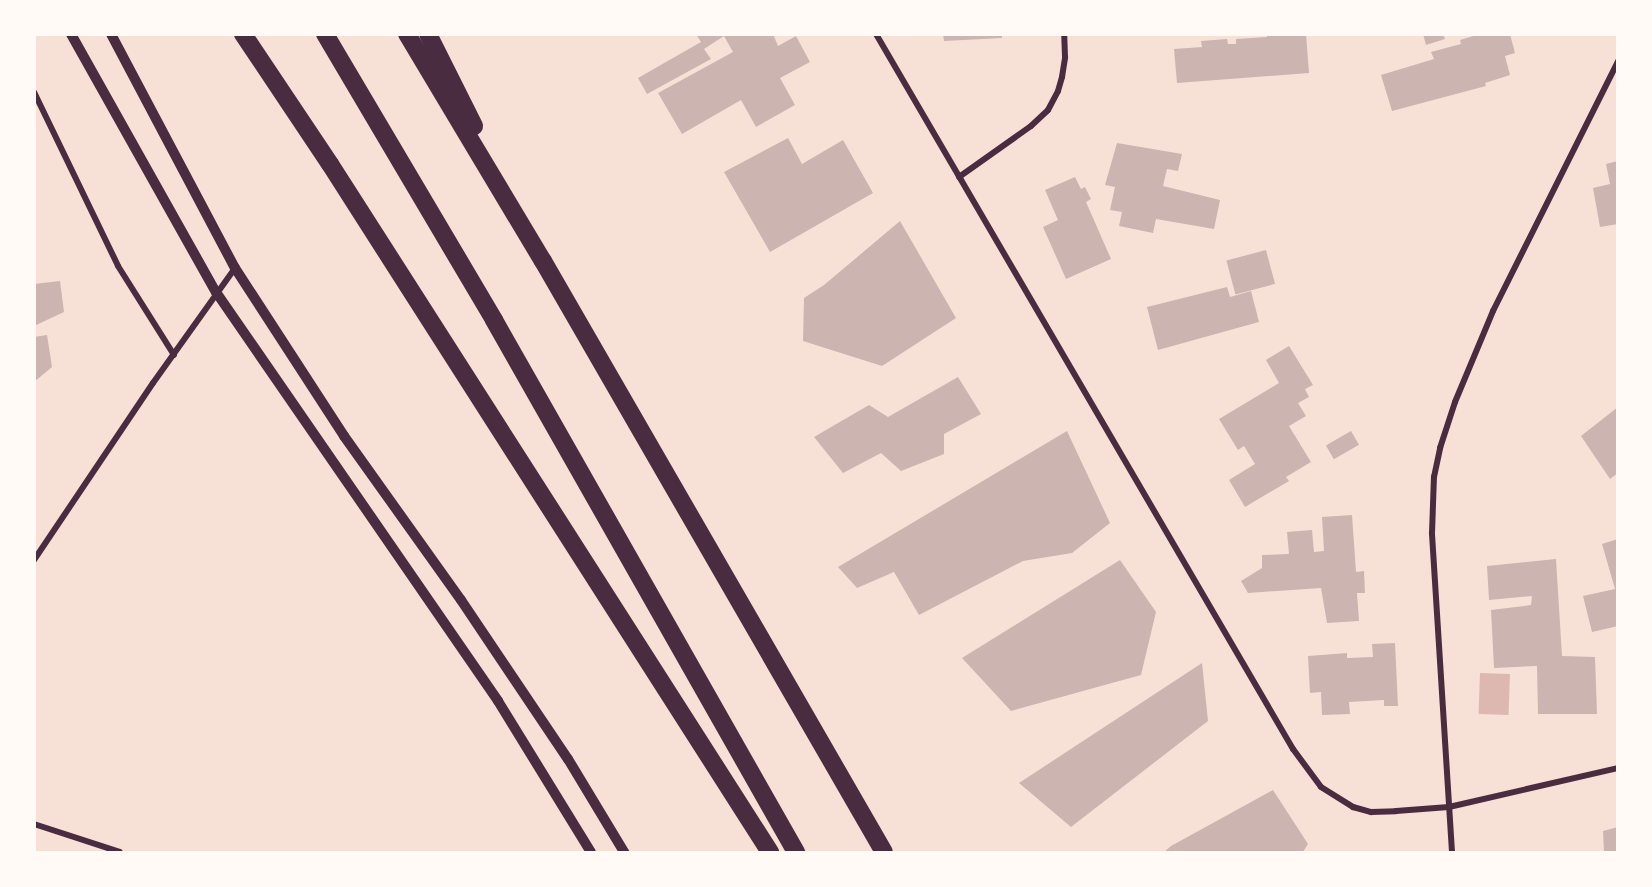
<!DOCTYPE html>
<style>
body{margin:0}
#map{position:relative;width:1652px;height:887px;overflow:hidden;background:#f7e1d7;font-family:Figtree,sans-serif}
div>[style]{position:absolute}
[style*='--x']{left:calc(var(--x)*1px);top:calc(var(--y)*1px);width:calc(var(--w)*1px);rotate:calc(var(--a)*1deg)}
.water>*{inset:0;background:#dcb8b0;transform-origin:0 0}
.building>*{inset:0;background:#ccb4b1;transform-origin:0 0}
.minor>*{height:6px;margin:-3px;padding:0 3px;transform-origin:3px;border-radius:3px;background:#4a2c40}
.tertiary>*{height:10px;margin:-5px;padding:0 5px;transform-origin:5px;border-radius:5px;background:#4a2c40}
.motorway>*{height:18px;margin:-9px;padding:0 9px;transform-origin:9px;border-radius:9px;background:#4a2c40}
span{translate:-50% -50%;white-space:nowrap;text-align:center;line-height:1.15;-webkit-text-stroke:5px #fffaf5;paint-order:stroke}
.frame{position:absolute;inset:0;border:36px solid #fffaf5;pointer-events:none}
</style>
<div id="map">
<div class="water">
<i style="left:1480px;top:673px;width:30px;height:41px;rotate:2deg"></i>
</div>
<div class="building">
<i style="clip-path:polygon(696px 34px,773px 34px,778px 46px,796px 36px,810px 62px,780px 78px,795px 105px,756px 127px,741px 100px,682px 134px,658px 93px,733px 52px,724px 36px,704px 49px,711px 59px,647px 94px,638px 78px,701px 42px)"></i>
<i style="clip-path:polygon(943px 34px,1002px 34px,1002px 38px,944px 41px)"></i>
<i style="clip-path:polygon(1267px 34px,1306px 34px,1309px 73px,1177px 83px,1174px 49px,1202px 47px,1201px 41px,1227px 39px,1228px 44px,1236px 44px,1236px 39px,1267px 37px)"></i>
<i style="clip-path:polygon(1423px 34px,1443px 34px,1445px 39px,1426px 45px)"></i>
<i style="clip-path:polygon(1480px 34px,1510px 34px,1515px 53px,1505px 56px,1510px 75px,1485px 83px,1486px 86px,1392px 111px,1381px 75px,1434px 59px,1431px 52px,1461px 44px,1460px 40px)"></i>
<i style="clip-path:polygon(788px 138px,802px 164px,843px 140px,873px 193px,770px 252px,724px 172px)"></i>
<i style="clip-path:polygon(1117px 143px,1182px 154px,1178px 171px,1167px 169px,1163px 186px,1220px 200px,1214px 229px,1156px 219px,1153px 233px,1119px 226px,1122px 212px,1110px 210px,1115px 187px,1105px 185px)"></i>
<i style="clip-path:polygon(1618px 161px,1618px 224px,1600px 227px,1593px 188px,1610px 184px,1606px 164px)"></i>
<i style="clip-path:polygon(1075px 177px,1081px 189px,1085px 187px,1091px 199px,1086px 202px,1111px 259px,1066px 279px,1043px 227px,1058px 220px,1045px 190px)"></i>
<i style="clip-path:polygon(900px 221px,956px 318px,882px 366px,803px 341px,804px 298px,824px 285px)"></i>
<i style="left:1266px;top:250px;width:35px;height:41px;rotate:75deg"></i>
<i style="clip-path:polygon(60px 281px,64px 312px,34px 326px,34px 284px)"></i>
<i style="clip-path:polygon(1227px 287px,1230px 297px,1251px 291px,1259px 322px,1158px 350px,1147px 307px)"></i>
<i style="clip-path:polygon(47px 335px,52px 367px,34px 382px,34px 337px)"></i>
<i style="clip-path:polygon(1289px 346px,1313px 385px,1305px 389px,1309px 397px,1298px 403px,1306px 416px,1289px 426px,1311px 462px,1286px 477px,1289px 481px,1245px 507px,1229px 480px,1255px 464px,1244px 446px,1238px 450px,1219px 419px,1279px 383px,1266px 360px)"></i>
<i style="clip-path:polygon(958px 377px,981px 414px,944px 434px,944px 454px,901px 471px,881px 453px,843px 473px,814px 437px,869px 405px,888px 417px)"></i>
<i style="clip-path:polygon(1618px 407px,1618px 473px,1610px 479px,1581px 436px)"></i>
<i style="clip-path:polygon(1067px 431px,1110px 523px,1072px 553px,1023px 561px,919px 615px,894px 572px,857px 588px,838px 567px)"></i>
<i style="left:1351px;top:431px;width:16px;height:29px;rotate:60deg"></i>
<i style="clip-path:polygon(1352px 515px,1356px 572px,1364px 571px,1365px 593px,1357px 593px,1359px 621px,1327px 623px,1321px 588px,1248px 593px,1241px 581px,1262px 568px,1262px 555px,1289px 554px,1287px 532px,1312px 530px,1314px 552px,1324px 551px,1322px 517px)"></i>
<i style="clip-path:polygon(1618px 539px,1618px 626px,1592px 632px,1583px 596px,1615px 589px,1602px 544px)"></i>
<i style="clip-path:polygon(1556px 559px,1562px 656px,1595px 657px,1597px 714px,1538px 714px,1537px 666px,1494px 668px,1491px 610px,1531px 605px,1532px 596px,1489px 600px,1487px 566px)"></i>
<i style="clip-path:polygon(1120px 560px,1156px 612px,1141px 675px,1011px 711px,962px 658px)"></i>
<i style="clip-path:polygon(1395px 643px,1398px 706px,1384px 706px,1384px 700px,1349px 702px,1350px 714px,1322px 715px,1321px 692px,1310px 693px,1308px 656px,1347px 653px,1347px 658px,1373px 657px,1372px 644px)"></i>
<i style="clip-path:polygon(1202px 663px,1208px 721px,1071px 827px,1019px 783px)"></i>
<i style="clip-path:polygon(1273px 790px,1308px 844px,1303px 852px,1164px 852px,1171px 846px)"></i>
<i style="clip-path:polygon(1618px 827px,1618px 852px,1604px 852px,1603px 831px)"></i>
</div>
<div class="minor">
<i style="--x:876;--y:34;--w:828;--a:59.75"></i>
<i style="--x:1293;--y:749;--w:47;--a:53.6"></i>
<i style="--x:1321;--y:787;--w:38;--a:32"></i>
<i style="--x:1353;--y:807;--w:19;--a:16"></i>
<i style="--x:1371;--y:812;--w:25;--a:-2"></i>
<i style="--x:1396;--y:811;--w:53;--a:-4.3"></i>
<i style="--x:1449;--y:807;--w:173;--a:-13"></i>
<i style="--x:34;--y:92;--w:193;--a:64.2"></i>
<i style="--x:118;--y:266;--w:105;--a:57.8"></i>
<i style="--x:959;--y:177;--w:88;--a:-35.3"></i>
<i style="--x:1031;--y:126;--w:23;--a:-43"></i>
<i style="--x:1048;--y:110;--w:21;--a:-62"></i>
<i style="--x:1058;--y:91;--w:15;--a:-74"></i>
<i style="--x:1062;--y:77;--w:20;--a:-81"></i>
<i style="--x:1065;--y:57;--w:23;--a:-92"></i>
<i style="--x:34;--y:560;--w:213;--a:-56.1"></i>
<i style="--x:153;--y:383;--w:141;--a:-54.5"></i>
<i style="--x:34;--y:824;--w:90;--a:18"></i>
<i style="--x:1452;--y:852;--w:320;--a:-93.6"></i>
<i style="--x:1432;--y:533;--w:56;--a:-88"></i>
<i style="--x:1434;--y:477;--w:30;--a:-78"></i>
<i style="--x:1440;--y:448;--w:48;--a:-71.9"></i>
<i style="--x:1455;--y:402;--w:99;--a:-67.3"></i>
<i style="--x:1493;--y:311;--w:280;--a:-63.4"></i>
</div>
<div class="tertiary">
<i style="--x:71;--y:34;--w:296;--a:60.7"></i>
<i style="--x:216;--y:292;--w:497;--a:55.4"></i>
<i style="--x:498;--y:701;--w:177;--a:58.4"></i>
<i style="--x:111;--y:34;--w:265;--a:62.1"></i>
<i style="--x:235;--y:268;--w:200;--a:57"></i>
<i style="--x:344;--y:436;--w:201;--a:54.5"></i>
<i style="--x:461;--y:600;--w:192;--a:56.1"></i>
<i style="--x:568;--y:759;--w:109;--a:58.9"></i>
</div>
<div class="motorway">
<i style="--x:243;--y:34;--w:156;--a:56.2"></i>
<i style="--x:330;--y:164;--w:817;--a:57.4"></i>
<i style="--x:325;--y:34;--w:332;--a:59.4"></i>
<i style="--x:494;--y:320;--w:612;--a:60.42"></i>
<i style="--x:407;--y:34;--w:265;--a:59.1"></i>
<i style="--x:543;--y:261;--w:682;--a:60.02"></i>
<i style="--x:428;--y:34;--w:103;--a:63.4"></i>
</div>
<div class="frame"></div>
</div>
